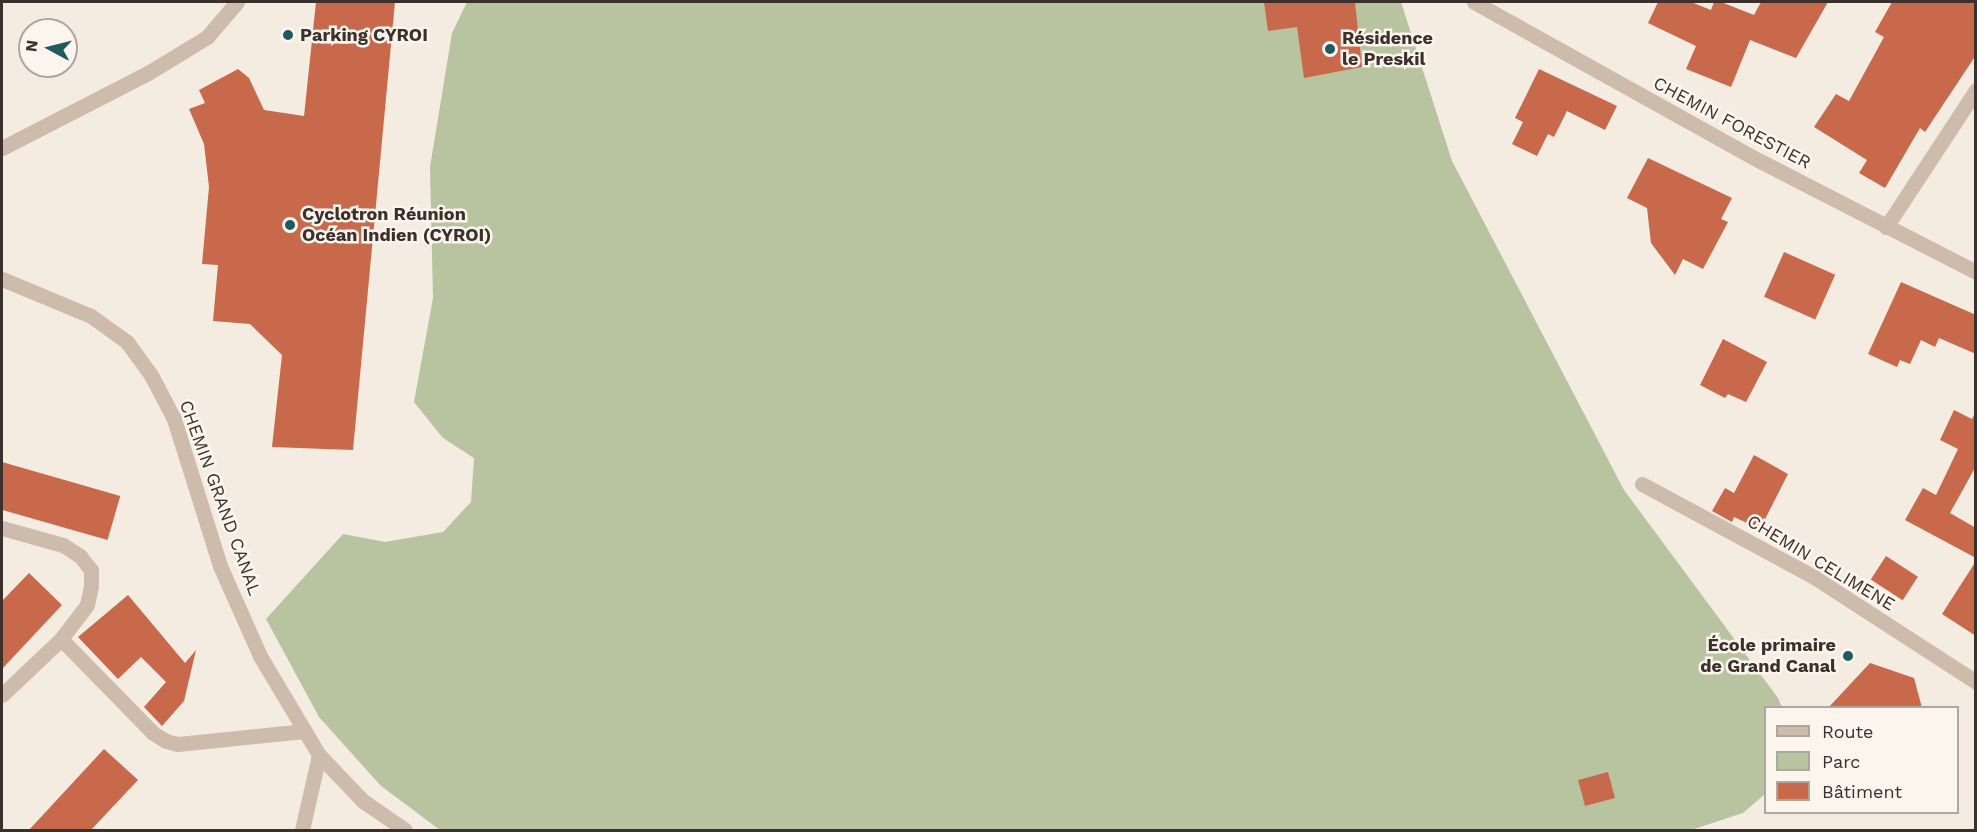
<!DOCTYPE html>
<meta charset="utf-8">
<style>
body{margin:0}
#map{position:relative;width:1977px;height:832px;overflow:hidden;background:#f4ebe1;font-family:"Work Sans",sans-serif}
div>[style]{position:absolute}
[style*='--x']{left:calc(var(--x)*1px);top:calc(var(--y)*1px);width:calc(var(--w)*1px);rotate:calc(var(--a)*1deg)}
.green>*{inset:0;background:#b8c4a0}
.building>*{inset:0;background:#c8694b;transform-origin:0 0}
.minor>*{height:15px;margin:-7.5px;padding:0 7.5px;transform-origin:7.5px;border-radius:7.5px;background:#cdbbac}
.dots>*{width:16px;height:16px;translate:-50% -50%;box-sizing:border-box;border:3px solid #fbf5ee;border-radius:50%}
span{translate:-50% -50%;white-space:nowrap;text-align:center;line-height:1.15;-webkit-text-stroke:5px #fbf5ee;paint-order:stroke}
.poi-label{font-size:18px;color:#3b302b;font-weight:700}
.left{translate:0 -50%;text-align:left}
.right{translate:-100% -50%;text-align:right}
.street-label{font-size:18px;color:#3b302b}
.frame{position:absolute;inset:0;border:3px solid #3b302b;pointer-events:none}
.legend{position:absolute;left:1764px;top:706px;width:195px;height:108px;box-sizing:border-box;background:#fbf5ee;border:2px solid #aea6a0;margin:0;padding:8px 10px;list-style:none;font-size:18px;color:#3b302b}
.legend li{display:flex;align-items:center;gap:12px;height:30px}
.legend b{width:30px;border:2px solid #aea6a0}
.north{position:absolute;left:18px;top:18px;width:60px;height:60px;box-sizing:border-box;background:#fbf5ee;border:2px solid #aea6a0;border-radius:50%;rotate:277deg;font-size:16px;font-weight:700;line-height:24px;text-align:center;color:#3b302b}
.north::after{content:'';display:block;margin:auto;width:21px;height:27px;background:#1f5a5e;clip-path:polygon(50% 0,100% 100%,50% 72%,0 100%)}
</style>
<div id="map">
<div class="green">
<i style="clip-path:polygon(467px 2px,1401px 2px,1452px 161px,1624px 490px,1778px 698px,1782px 707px,1766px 708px,1765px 794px,1743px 813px,1691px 830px,440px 830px,381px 786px,319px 717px,266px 619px,343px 534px,385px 542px,443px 532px,471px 502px,474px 458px,443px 438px,414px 402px,433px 298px,430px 167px,452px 33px)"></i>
</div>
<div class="building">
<i style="clip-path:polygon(316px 2px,395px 2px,353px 450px,272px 447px,282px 355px,250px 324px,213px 321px,218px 265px,202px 264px,209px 187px,204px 144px,189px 109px,205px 103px,199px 90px,238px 69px,249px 78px,264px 110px,304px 116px)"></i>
<i style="clip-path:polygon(1264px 2px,1355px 2px,1362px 67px,1304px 78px,1297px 27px,1268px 31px)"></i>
<i style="clip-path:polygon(1658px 2px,1691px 2px,1711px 10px,1714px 2px,1721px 2px,1754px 15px,1761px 2px,1828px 2px,1796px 58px,1750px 40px,1731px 87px,1686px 69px,1696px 46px,1648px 23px)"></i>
<i style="clip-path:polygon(1892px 2px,1976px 2px,1976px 55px,1925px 132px,1920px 128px,1885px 188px,1859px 173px,1867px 160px,1814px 127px,1836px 94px,1849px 101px,1884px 37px,1875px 32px)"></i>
<i style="clip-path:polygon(1539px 69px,1617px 106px,1605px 130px,1567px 111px,1554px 137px,1548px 134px,1537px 156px,1512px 144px,1523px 122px,1515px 118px)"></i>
<i style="clip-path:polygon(1648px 158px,1732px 198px,1721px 219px,1728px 222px,1703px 269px,1683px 259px,1675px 275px,1651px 243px,1647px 208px,1627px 198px)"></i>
<i style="left:1784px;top:252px;width:56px;height:49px;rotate:24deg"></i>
<i style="clip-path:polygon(1901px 282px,1976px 315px,1976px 354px,1939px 338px,1935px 347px,1921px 340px,1910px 364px,1900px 360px,1897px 367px,1868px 354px)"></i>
<i style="clip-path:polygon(1723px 339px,1767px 362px,1746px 402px,1728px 394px,1725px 398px,1700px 385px)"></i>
<i style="clip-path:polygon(1954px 410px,1972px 419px,1976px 411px,1976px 466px,1950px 513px,1976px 528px,1976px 558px,1905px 520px,1923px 488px,1936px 495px,1958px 449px,1940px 440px)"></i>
<i style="clip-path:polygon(1754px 455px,1788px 474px,1760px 529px,1734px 517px,1732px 522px,1712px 511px,1725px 488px,1734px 493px)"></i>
<i style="left:2px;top:462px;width:123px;height:46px;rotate:16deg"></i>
<i style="left:1886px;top:556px;width:38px;height:28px;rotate:33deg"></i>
<i style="clip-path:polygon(1976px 561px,1976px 636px,1942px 614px)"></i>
<i style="clip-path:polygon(29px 573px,62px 605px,2px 669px,2px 601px)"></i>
<i style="clip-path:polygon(128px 595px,185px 663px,196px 650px,184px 701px,162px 726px,144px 707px,166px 682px,141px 657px,118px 679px,78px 637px)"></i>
<i style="clip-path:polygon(1870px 663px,1914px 678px,1922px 708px,1828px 708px)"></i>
<i style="clip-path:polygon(104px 749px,138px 780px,90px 831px,28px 831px)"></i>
<i style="left:1608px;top:772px;width:27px;height:31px;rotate:75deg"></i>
</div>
<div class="minor">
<i style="--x:1474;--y:2;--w:329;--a:29.1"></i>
<i style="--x:1762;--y:162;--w:241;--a:27.2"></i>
<i style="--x:2;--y:148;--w:164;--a:-27.2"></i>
<i style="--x:148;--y:73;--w:69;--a:-31.4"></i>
<i style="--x:207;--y:37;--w:46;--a:-49.4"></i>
<i style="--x:1886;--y:227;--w:164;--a:-56.7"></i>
<i style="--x:2;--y:279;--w:96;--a:22.6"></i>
<i style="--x:91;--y:316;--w:44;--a:35.8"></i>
<i style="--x:127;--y:342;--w:41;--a:54"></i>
<i style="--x:151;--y:375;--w:50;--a:62.4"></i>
<i style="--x:174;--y:419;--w:154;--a:72.6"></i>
<i style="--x:220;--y:566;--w:98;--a:66"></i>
<i style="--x:260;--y:656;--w:115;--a:59.2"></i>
<i style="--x:319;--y:755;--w:64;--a:46.3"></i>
<i style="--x:363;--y:801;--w:51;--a:34.6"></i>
<i style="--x:1642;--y:484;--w:196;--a:28.4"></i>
<i style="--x:1814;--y:577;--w:193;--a:32.9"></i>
<i style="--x:2;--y:528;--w:63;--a:15.6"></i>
<i style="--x:63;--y:545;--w:20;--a:33"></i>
<i style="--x:80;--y:556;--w:18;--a:52"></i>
<i style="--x:91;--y:570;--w:16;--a:90"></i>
<i style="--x:91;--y:586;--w:19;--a:102"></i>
<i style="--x:87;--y:605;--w:43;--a:127.4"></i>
<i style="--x:61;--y:639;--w:81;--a:136.5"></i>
<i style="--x:61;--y:639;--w:132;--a:45.6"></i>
<i style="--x:153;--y:733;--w:15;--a:32"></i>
<i style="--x:166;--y:741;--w:12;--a:14"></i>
<i style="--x:178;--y:744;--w:127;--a:-5.9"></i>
<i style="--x:302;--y:830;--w:77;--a:-77.2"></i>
</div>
<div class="dots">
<i style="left:288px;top:35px;background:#1f5a5e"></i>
<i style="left:1330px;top:49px;background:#1f5a5e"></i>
<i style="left:290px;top:225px;background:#1f5a5e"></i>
<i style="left:1848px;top:656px;background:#1f5a5e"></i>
</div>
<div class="poi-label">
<span class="left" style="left:300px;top:35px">Parking CYROI</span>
<span class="left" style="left:1342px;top:49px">Résidence<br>le Preskil</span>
<span class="left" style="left:302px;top:225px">Cyclotron Réunion<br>Océan Indien (CYROI)</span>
<span class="right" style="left:1836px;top:656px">École primaire<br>de Grand Canal</span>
</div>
<div class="street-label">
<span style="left:1732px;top:123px;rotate:28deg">CHEMIN FORESTIER</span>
<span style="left:220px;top:498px;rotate:70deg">CHEMIN GRAND CANAL</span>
<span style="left:1821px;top:563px;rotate:31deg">CHEMIN CELIMENE</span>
</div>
<div class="frame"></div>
<ul class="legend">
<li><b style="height:8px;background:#cdbbac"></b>Route</li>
<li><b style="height:16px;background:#b8c4a0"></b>Parc</li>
<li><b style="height:16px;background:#c8694b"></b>Bâtiment</li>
</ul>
<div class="north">N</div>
</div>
